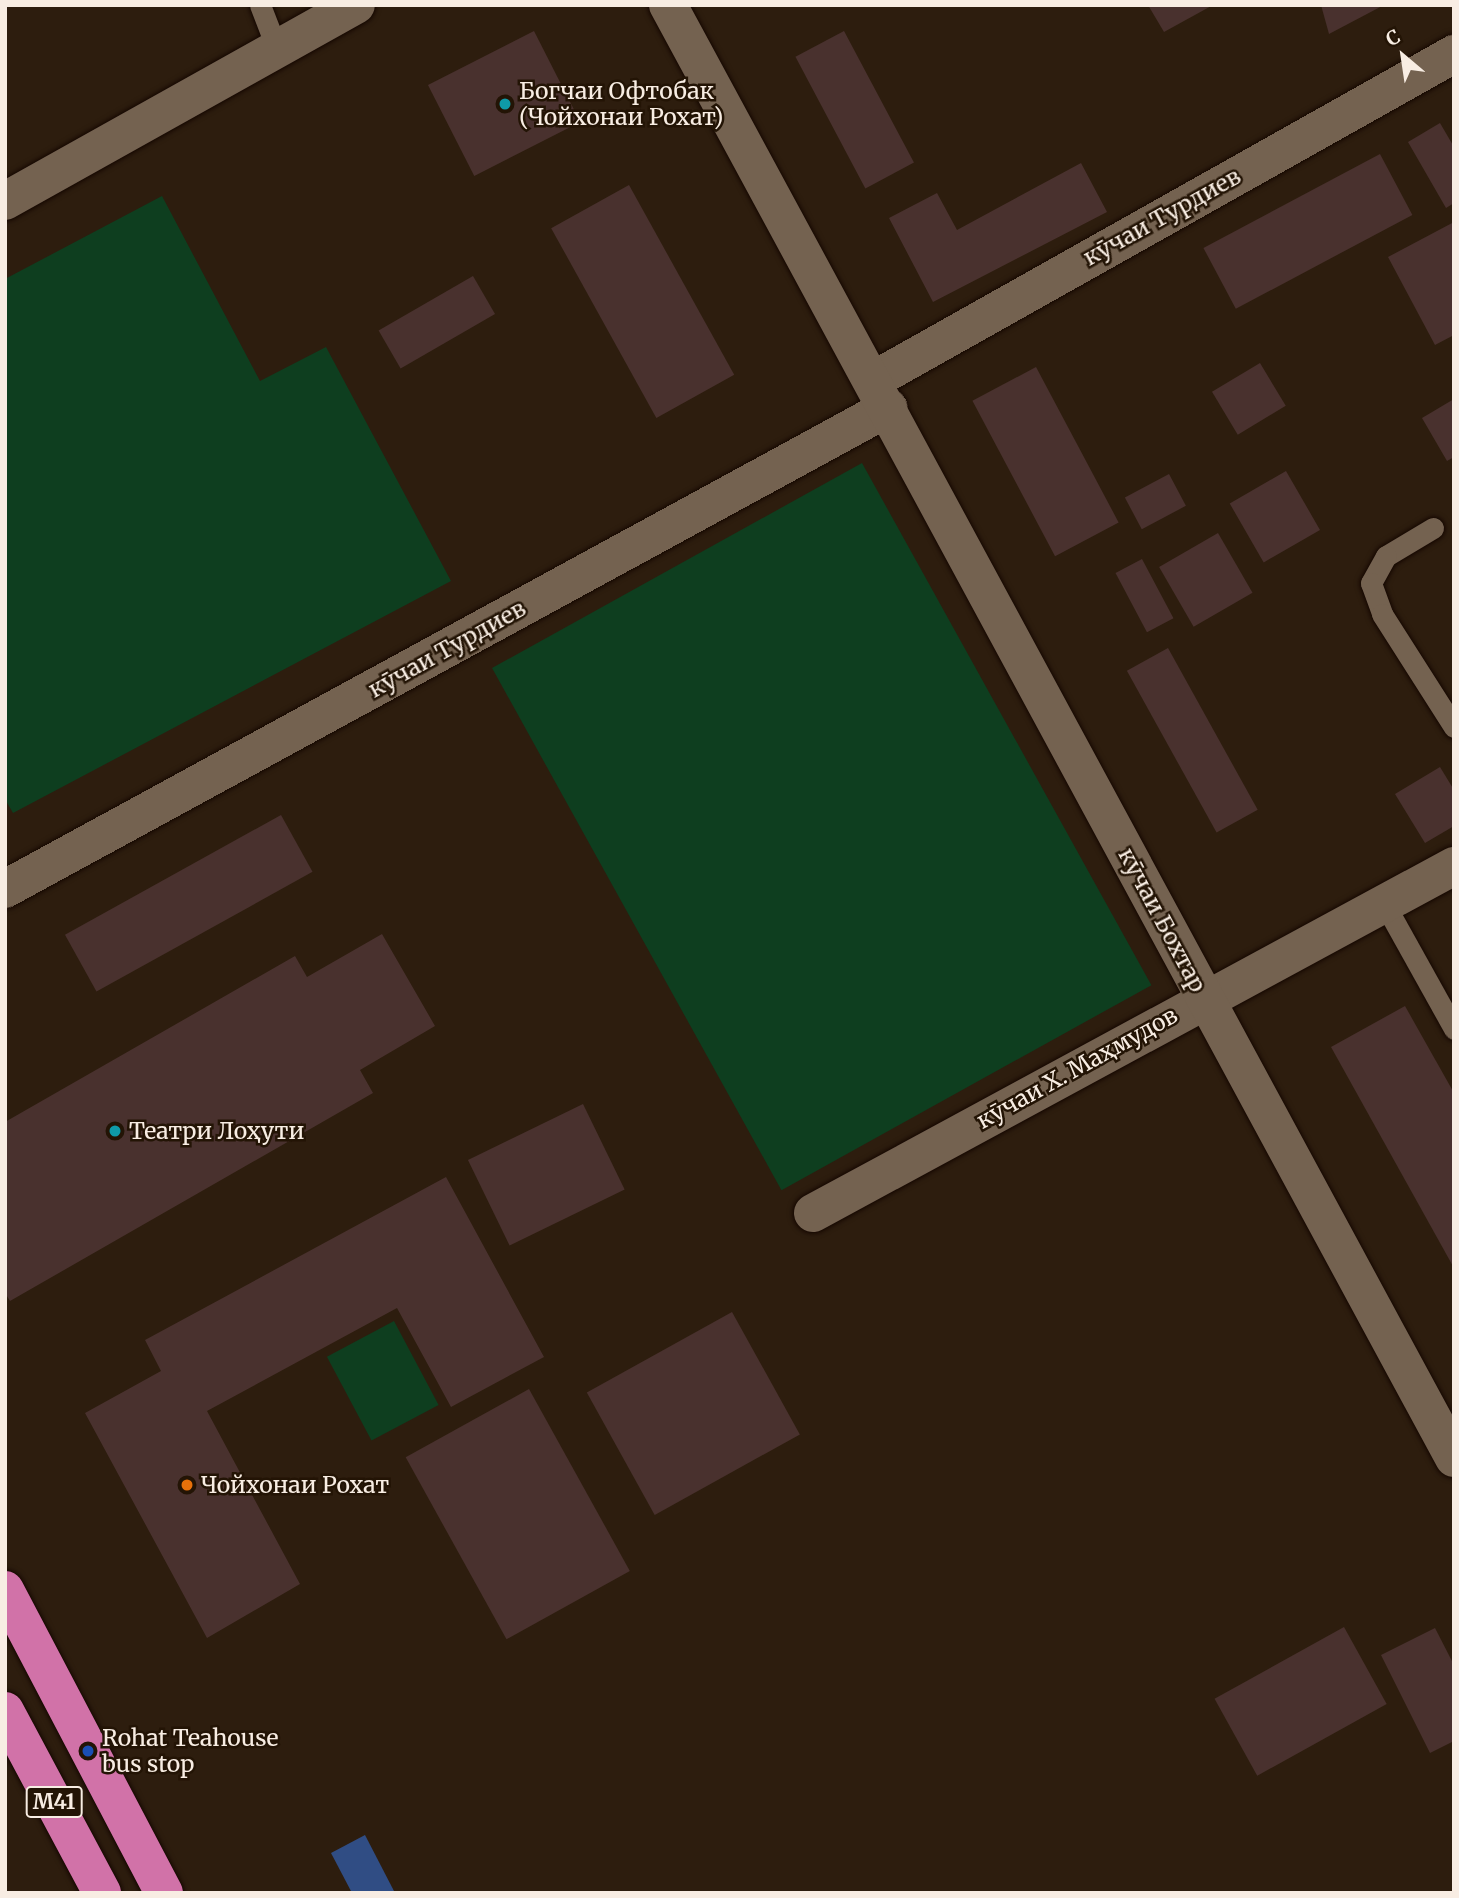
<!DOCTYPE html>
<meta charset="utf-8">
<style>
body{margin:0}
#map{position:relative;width:1459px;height:1898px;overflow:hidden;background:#2d1d0e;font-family:Merriweather,serif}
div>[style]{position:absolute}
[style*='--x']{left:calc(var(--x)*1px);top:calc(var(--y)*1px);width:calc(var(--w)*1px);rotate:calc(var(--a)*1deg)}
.green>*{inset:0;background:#0e3e1f;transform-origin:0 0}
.water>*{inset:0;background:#304d84}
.building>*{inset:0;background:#49312e;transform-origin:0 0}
.roads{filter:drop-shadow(0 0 2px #150700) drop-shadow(0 0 2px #150700)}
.lane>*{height:21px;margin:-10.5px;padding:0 10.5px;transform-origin:10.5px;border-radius:10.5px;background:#746250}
.street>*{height:38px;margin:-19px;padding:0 19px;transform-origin:19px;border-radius:19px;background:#746250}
.secondary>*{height:38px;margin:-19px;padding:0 19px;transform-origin:19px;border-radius:19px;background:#746250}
.highway>*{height:38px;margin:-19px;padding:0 19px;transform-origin:19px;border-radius:19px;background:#d172a8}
.dots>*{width:19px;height:19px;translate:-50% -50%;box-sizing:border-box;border:4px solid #231405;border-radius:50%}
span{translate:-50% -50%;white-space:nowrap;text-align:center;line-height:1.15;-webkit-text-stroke:5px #231405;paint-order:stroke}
.shield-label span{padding:2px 5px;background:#231405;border:2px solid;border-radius:5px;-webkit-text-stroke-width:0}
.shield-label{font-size:21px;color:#f8ede3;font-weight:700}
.poi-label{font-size:23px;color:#f8ede3}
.left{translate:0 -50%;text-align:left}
.street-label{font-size:23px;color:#f8ede3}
.frame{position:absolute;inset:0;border:7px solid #f8ede3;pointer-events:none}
.north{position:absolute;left:1368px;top:21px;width:70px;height:70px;-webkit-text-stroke:5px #231405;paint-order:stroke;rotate:331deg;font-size:19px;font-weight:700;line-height:28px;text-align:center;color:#f8ede3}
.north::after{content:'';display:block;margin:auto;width:24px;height:32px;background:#f8ede3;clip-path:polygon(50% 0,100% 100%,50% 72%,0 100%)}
</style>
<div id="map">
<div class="green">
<i style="clip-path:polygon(162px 196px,260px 381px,326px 347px,451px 581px,13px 813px,5px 799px,5px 279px)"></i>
<i style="left:862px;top:463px;width:597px;height:423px;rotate:61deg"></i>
<i style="left:394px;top:1321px;width:95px;height:76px;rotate:62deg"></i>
</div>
<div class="water">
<i style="clip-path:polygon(365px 1835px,395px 1893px,352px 1893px,331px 1853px)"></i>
</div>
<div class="building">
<i style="clip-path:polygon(1148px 5px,1213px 5px,1164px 32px)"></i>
<i style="clip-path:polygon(1321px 5px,1384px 5px,1329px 34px)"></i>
<i style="left:534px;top:31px;width:102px;height:119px;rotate:63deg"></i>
<i style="left:844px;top:31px;width:149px;height:55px;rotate:62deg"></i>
<i style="clip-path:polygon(1440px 123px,1454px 147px,1454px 203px,1446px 208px,1408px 142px)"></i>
<i style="left:1380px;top:154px;width:69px;height:200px;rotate:62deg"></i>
<i style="clip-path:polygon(1081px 163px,1107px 212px,933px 302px,889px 218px,937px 193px,957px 230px)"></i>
<i style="left:629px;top:185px;width:217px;height:89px;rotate:61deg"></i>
<i style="clip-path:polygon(1454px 222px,1454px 335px,1435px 345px,1388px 257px)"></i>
<i style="left:473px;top:276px;width:44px;height:109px;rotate:60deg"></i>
<i style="left:1260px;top:363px;width:50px;height:56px;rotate:59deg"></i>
<i style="left:1036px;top:367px;width:176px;height:72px;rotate:62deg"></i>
<i style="clip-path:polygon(1454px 399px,1454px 457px,1447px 461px,1422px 418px)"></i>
<i style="left:1286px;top:471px;width:68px;height:65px;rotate:60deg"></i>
<i style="left:1169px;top:474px;width:36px;height:50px;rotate:62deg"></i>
<i style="left:1218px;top:533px;width:69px;height:68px;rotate:60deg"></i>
<i style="left:1142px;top:559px;width:67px;height:30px;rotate:62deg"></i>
<i style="left:1168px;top:648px;width:185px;height:47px;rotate:61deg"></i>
<i style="clip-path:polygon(1440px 767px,1454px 790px,1454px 826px,1425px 843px,1395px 794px)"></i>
<i style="left:281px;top:815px;width:65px;height:247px;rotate:61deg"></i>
<i style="clip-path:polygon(382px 934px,435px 1026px,360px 1070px,373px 1093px,10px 1301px,5px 1293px,5px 1122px,295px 956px,307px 977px)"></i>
<i style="clip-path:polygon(1405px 1006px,1454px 1093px,1454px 1268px,1331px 1047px)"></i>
<i style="left:583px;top:1104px;width:95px;height:128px;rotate:64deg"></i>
<i style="clip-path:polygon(446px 1177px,544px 1357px,451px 1407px,397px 1308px,207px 1411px,300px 1584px,207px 1638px,85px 1413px,161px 1371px,145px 1340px)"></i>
<i style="left:732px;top:1312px;width:140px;height:166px;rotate:61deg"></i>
<i style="left:529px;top:1389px;width:208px;height:141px;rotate:61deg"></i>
<i style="left:1344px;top:1627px;width:88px;height:148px;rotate:61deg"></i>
<i style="clip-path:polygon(1435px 1628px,1454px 1665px,1454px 1741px,1430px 1753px,1381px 1655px)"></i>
</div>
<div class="roads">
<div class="lane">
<i style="--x:260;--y:5;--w:47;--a:68.9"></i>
<i style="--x:1433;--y:528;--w:55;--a:149.2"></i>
<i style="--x:1386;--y:556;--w:31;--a:119"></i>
<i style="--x:1371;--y:583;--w:33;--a:70"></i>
<i style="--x:1382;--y:614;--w:134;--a:57.5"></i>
<i style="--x:1384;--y:903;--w:144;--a:60.9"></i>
</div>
<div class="street">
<i style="--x:872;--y:381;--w:668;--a:-29.33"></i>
<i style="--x:5;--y:889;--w:1006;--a:-28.58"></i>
<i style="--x:813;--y:1213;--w:729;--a:-28.43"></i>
</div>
<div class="secondary">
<i style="--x:668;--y:5;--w:1652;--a:61.59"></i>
<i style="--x:5;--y:201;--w:402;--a:-29.2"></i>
</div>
<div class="highway">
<i style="--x:5;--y:1590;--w:342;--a:62.3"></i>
<i style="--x:5;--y:1711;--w:206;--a:61.9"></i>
</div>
</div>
<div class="dots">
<i style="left:505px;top:104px;background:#0f9aa8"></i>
<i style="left:115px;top:1131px;background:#0f9aa8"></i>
<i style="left:187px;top:1485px;background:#e8710a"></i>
<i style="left:88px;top:1751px;background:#1a4fb4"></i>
</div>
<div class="shield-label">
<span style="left:54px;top:1802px">M41</span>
</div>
<div class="poi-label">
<span class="left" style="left:519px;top:104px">Богчаи Офтобак<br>(Чойхонаи Рохат)</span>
<span class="left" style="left:129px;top:1131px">Театри Лоҳути</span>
<span class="left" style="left:201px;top:1485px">Чойхонаи Рохат</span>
<span class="left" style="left:102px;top:1751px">Rohat Teahouse<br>bus stop</span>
</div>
<div class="street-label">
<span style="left:1162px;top:217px;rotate:-29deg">кӯчаи Турдиев</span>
<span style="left:447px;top:649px;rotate:-29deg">кӯчаи Турдиев</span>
<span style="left:1162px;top:920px;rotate:62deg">кӯчаи Бохтар</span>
<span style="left:1077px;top:1068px;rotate:-29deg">кӯчаи Х. Маҳмудов</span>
</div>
<div class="frame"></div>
<div class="north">С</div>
</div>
